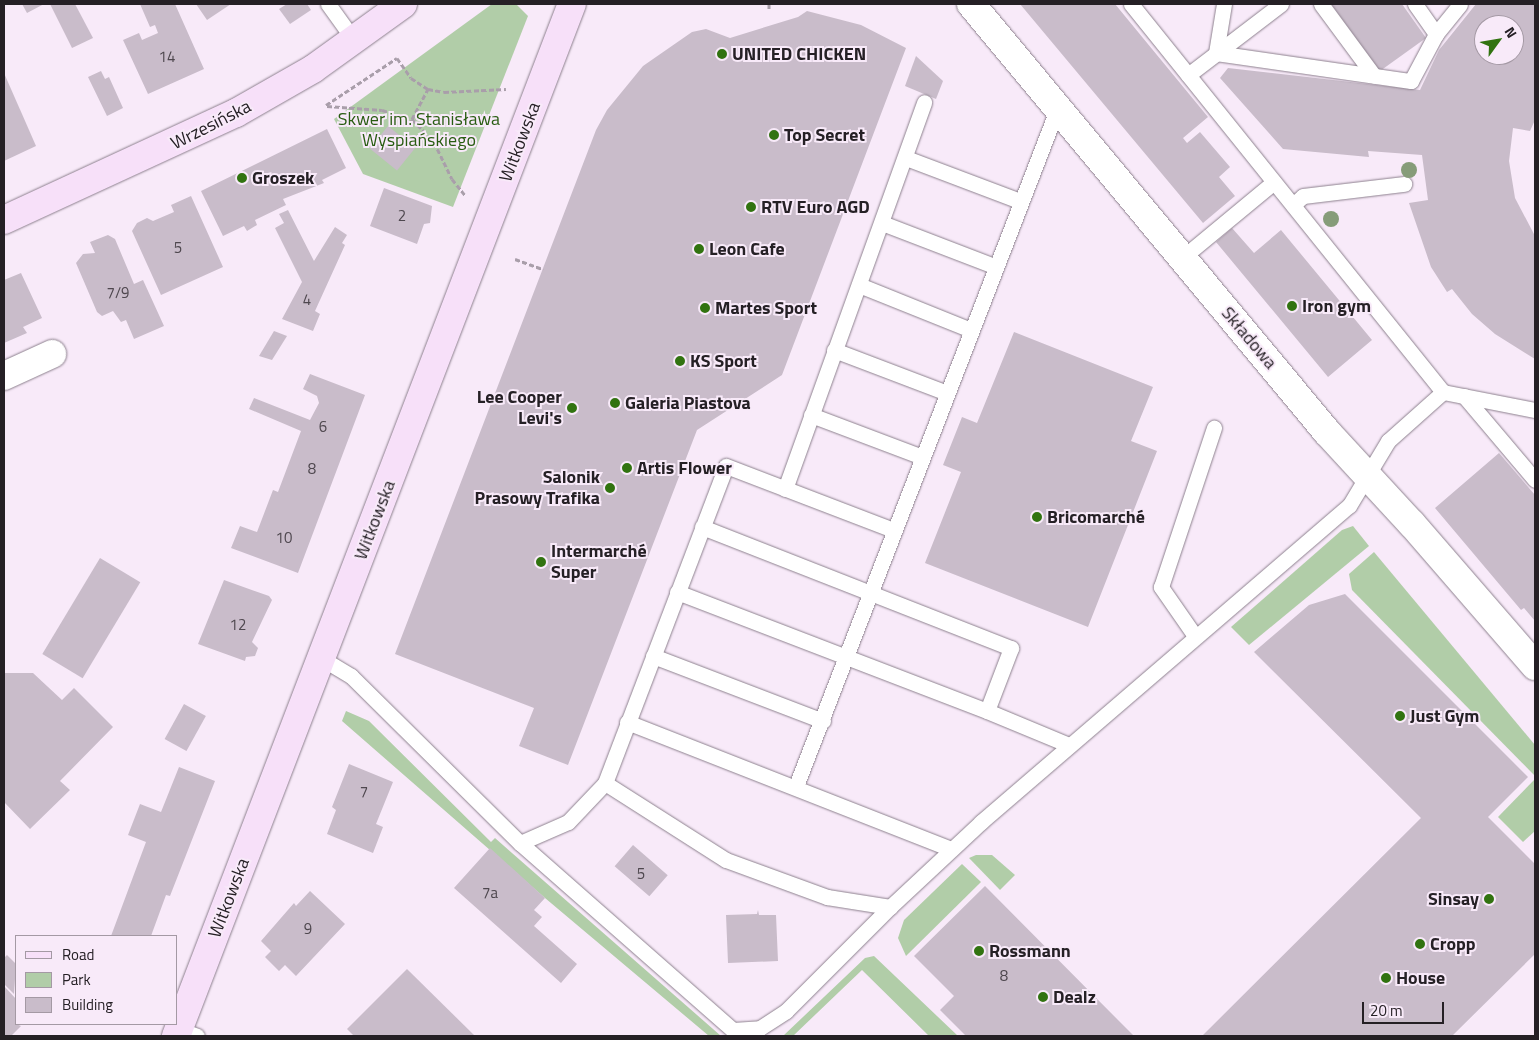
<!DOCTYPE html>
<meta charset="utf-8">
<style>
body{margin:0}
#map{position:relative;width:1539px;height:1040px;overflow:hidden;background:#f8eaf9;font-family:"Titillium Web",sans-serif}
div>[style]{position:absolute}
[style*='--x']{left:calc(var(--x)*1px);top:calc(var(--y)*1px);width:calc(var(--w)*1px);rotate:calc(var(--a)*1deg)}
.green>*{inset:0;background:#b1cda8}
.building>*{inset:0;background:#c9bcca;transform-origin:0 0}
.path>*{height:3px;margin-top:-1.5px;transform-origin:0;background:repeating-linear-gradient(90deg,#a99eaa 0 5px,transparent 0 7.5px)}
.roads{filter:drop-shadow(0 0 1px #8d818e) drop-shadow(0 0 1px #8d818e)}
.lane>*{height:15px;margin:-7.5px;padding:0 7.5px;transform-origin:7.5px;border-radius:7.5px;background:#fff}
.street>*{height:28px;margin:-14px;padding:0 14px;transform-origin:14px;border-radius:14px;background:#fff}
.secondary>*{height:28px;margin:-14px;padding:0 14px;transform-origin:14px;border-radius:14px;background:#f7e0f9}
.trees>*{width:16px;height:16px;margin:-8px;border-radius:50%;background:#869c79}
.dots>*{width:14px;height:14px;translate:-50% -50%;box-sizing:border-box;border:2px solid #f8eaf9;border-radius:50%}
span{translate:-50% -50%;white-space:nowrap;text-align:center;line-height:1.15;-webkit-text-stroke:4px #f8eaf9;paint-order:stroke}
.number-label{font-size:15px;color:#4e474e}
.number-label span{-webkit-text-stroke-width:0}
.poi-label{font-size:18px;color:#252025;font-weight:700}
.left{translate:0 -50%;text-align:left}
.right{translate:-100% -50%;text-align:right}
.park-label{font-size:18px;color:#285c11}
.street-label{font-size:18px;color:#252025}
.frame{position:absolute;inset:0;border:5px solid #252025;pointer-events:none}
.legend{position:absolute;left:15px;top:935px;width:162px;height:90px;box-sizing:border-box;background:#f8eaf9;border:1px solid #a499a4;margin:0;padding:6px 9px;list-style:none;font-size:15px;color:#252025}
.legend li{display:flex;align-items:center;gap:10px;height:25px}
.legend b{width:25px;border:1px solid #a499a4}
.north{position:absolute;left:1474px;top:15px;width:50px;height:50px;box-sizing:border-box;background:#f8eaf9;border:1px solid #a499a4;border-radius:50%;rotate:58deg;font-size:14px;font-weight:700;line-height:20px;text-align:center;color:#252025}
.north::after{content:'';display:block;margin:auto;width:18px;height:22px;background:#317310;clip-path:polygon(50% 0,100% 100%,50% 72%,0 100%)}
.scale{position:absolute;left:1362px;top:1002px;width:82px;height:22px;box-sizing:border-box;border:2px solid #252025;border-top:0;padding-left:6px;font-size:15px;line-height:18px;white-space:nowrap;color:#252025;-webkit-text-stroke:4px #f8eaf9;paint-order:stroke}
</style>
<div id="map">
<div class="green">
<i style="clip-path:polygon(492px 4px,516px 4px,528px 16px,453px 207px,363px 174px,334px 119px)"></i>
<i style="clip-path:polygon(1353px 526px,1369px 546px,1249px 645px,1231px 627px,1342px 530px)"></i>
<i style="clip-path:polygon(1374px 552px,1535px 745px,1535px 776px,1352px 590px,1349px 574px)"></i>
<i style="clip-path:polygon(346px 711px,369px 721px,491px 842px,495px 838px,721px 1036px,709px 1036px,545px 898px,342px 721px)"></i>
<i style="clip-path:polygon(1535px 779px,1535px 831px,1523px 842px,1498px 817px)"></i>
<i style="clip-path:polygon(976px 855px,992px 855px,1015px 875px,1000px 890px,969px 858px)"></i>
<i style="clip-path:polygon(962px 864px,981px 882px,906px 956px,898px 938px,904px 920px)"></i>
<i style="clip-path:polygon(874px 956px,958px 1036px,929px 1036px,862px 970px,793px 1036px,783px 1036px,865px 958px)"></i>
</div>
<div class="building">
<i style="clip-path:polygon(22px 4px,44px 4px,27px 13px)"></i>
<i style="clip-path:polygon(50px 4px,75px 4px,93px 38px,72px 48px)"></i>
<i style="clip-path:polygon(140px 4px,175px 4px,204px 69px,148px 94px,123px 40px,139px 33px,142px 40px,158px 33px,155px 25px,150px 27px)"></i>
<i style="clip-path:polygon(196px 4px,231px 4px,207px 20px)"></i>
<i style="clip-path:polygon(287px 4px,307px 4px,311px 10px,290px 24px,279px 9px)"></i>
<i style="clip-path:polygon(1020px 4px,1115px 4px,1208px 117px,1183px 138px,1187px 143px,1200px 132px,1230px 167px,1219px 177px,1235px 196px,1203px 223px)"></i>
<i style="clip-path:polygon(1331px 4px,1402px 4px,1426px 38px,1380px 71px)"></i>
<i style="clip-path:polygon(evenodd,1476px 4px,1535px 4px,1535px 120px,1530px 131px,1513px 128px,1509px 161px,1515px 198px,1535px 236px,1535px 359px,1495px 334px,1472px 314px,1452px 289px,1447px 292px,1431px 267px,1409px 203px,1428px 200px,1422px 155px,1368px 151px,1369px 157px,1283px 149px,1220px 78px,1228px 68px,1420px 90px,1439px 50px,1476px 4px,1484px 25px,1514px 25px,1514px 55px,1484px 55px,1484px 25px)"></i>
<i style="clip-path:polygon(807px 11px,861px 25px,906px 48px,782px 375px,697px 430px,568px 765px,519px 746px,534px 708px,395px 654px,596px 130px,607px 110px,643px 66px,692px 32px,706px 29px,730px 38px,798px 17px)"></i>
<i style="clip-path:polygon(916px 56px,943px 81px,936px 99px,905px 86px)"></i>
<i style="clip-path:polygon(101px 71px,105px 79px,109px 77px,123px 108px,107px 116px,88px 77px)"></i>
<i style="clip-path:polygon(4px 73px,36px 146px,4px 161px)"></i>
<i style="left:388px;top:126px;width:35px;height:29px;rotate:39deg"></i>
<i style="clip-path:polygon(327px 129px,346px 168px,322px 180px,324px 183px,283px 199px,286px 205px,255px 220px,257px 225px,247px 231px,244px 226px,223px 236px,201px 191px)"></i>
<i style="clip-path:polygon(384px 188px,432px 206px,430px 223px,424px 224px,417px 244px,370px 226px)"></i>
<i style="clip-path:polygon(191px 196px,223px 267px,161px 295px,132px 231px,137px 223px,147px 218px,153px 221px,174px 212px,171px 205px)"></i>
<i style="clip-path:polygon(288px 210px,314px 261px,335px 227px,347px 235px,342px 243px,345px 245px,315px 311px,320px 314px,313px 331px,282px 319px,302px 282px,275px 228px,284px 223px,279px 214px)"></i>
<i style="clip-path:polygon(1232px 228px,1254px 253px,1281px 230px,1372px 340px,1328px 377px,1216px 242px)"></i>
<i style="clip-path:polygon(108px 235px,115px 239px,134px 284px,143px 280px,164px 326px,134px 339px,126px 320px,121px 322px,113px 311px,102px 316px,97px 312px,76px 263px,83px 254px,95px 253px,90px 242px)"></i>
<i style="clip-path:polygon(21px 273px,42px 318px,23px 327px,27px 333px,4px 343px,4px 280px)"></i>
<i style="clip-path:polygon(274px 331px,287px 336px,272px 360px,259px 356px)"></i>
<i style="clip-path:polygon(1014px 332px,1153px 387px,1131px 441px,1157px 451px,1088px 627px,925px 563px,961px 472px,943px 465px,962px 417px,977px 423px)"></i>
<i style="clip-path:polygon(310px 374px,365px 395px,298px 573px,231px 548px,240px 526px,257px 532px,273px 490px,278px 492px,301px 431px,249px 409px,254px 398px,310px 420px,319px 403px,317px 396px,303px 389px)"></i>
<i style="clip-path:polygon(1499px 453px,1535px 495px,1535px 621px,1524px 608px,1521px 610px,1435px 508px)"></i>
<i style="left:100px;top:558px;width:47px;height:112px;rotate:31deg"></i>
<i style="clip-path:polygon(224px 580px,269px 596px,272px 600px,252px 642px,258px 648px,255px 656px,246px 657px,245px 661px,198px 644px)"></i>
<i style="clip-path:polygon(1345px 594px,1528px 777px,1488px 817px,1535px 864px,1535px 954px,1452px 1036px,1202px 1036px,1421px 818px,1254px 652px,1309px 605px)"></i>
<i style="clip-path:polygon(4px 673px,33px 673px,62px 700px,74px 688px,113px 727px,60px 781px,70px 790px,30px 829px,4px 802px)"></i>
<i style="left:184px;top:704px;width:25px;height:40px;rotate:29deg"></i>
<i style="clip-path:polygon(349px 764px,393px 782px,376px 824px,383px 827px,373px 853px,327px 834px,336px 810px,332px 807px)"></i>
<i style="clip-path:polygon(179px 767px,215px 781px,170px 896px,166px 895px,151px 936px,111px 936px,146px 842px,128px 835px,140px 804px,161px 812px)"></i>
<i style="left:633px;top:845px;width:46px;height:28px;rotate:41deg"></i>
<i style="clip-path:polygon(490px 848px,545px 898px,534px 910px,542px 917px,534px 926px,577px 964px,561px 983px,454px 888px)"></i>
<i style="clip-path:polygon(985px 886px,1118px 1020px,1134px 1036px,966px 1036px,940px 1010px,954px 996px,914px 956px)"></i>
<i style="clip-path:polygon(310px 891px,345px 924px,296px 976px,285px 965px,279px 971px,265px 957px,271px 951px,261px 941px,294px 903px,296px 906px)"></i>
<i style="clip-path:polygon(758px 910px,759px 915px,776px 915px,778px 961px,728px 963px,726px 915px,757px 914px)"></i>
<i style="clip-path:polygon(7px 955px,16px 964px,14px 994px,4px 984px,4px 958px)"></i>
<i style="clip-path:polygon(407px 969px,475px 1036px,354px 1036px,347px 1029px)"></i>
<i style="clip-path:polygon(4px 986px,16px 999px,16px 1024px,21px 1026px,11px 1036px,4px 1036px)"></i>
</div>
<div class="path">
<i style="--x:769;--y:4;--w:6;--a:90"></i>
<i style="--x:326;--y:105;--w:85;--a:-33.5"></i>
<i style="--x:397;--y:58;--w:24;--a:55"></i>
<i style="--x:411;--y:78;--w:20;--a:33"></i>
<i style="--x:428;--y:89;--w:16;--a:11"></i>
<i style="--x:444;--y:92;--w:62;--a:-2.8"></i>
<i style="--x:327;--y:106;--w:55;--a:4.2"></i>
<i style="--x:382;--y:110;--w:31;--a:17"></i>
<i style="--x:412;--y:119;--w:32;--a:46"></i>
<i style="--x:434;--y:142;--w:41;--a:64.1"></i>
<i style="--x:452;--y:179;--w:21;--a:51"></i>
<i style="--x:412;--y:119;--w:34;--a:-62"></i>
<i style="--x:515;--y:259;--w:30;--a:20"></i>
</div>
<div class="roads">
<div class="lane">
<i style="--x:328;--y:4;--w:44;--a:54.2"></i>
<i style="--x:1131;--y:4;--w:498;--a:51.2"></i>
<i style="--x:1443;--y:392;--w:94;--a:11.1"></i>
<i style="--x:1224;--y:4;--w:50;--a:99.3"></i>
<i style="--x:1216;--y:53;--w:197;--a:8.2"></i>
<i style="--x:1411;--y:81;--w:53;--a:-62"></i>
<i style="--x:1436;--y:34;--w:38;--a:-51"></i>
<i style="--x:1321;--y:4;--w:89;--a:53.6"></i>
<i style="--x:1415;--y:4;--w:37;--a:55"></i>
<i style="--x:1188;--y:75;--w:117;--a:-37.4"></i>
<i style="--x:906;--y:158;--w:122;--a:20.7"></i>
<i style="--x:1293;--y:205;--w:13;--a:-42"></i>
<i style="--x:1303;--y:196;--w:102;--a:-6.8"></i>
<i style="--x:882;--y:223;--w:120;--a:21"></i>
<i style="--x:1182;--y:258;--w:119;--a:-39.6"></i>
<i style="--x:859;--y:285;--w:121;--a:21.9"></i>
<i style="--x:834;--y:350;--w:121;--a:20.8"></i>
<i style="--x:1464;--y:396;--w:110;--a:49.8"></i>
<i style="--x:811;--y:415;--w:119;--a:20.7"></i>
<i style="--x:785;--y:489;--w:411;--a:-70.2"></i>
<i style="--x:702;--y:527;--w:332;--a:21.4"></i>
<i style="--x:1011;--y:648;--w:67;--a:110.9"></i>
<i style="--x:987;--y:711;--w:89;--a:22.5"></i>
<i style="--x:677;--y:592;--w:332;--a:21"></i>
<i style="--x:1195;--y:636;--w:60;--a:-124.8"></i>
<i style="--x:1161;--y:587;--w:168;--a:-71.6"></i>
<i style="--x:653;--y:656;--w:182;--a:20.9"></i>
<i style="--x:321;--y:658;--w:35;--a:31"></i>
<i style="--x:351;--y:676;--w:238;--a:44.7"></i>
<i style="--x:520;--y:843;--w:283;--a:41.3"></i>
<i style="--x:733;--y:1030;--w:27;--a:-4"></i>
<i style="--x:760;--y:1028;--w:31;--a:-33"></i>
<i style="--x:786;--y:1011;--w:147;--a:-45"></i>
<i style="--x:890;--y:907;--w:125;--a:-43"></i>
<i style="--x:981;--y:822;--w:485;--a:-40.7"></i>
<i style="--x:1349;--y:506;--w:76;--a:-59"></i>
<i style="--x:1388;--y:441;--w:74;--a:-41.7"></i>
<i style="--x:627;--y:722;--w:348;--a:21.4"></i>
<i style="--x:605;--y:783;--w:143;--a:32.5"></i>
<i style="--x:726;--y:860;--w:108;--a:20.1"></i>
<i style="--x:827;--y:897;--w:64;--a:9"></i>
<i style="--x:796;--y:786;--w:728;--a:-68.9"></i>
<i style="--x:520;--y:843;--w:52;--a:-23.6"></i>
<i style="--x:568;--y:822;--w:54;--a:-46.5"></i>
<i style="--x:605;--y:783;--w:339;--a:-69.1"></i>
<i style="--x:726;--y:466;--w:180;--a:20.9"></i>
<i style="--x:178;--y:1029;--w:20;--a:20"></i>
</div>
<div class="street">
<i style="--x:971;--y:4;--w:557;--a:50.25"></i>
<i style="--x:1327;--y:432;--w:125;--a:47.3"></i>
<i style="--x:1412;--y:524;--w:188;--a:49.1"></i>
<i style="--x:4;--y:376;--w:53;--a:-24.6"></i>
</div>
<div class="secondary">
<i style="--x:4;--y:220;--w:255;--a:-24.8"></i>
<i style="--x:236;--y:113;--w:89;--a:-29.7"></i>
<i style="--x:313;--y:69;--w:111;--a:-35.8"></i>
<i style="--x:176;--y:1036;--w:1105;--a:-69.01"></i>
</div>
</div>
<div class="trees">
<i style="left:1409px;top:170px"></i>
<i style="left:1331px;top:219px"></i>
</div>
<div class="dots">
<i style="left:722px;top:54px;background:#317310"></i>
<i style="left:774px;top:135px;background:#317310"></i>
<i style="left:242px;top:178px;background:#317310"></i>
<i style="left:751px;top:207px;background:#317310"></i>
<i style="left:699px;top:249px;background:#317310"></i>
<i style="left:1292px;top:306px;background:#317310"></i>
<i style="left:705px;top:308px;background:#317310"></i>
<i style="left:680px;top:361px;background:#317310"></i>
<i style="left:615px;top:403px;background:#317310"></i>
<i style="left:572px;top:408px;background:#317310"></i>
<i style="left:627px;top:468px;background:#317310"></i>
<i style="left:610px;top:488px;background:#317310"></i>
<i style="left:1037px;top:517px;background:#317310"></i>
<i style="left:541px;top:562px;background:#317310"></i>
<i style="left:1400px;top:716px;background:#317310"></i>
<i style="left:1489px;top:899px;background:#317310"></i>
<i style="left:1420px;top:944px;background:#317310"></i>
<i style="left:979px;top:951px;background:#317310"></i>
<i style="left:1386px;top:978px;background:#317310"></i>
<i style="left:1043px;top:997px;background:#317310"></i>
</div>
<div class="number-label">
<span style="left:167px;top:57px">14</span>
<span style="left:402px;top:216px">2</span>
<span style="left:178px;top:248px">5</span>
<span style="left:118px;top:293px">7/9</span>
<span style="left:307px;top:300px">4</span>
<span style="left:323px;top:427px">6</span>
<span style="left:312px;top:469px">8</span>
<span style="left:284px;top:538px">10</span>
<span style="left:238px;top:625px">12</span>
<span style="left:364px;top:792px">7</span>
<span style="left:641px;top:874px">5</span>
<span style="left:490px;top:893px">7a</span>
<span style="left:308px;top:929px">9</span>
<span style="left:1004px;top:976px">8</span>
</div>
<div class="poi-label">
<span class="left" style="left:732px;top:54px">UNITED CHICKEN</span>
<span class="left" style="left:784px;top:135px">Top Secret</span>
<span class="left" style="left:252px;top:178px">Groszek</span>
<span class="left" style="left:761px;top:207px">RTV Euro AGD</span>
<span class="left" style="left:709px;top:249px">Leon Cafe</span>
<span class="left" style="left:1302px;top:306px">Iron gym</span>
<span class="left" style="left:715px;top:308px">Martes Sport</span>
<span class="left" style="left:690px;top:361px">KS Sport</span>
<span class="right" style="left:562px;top:408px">Lee Cooper<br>Levi's</span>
<span class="left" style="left:625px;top:403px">Galeria Piastova</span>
<span class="left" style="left:637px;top:468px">Artis Flower</span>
<span class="right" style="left:600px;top:488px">Salonik<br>Prasowy Trafika</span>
<span class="left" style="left:1047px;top:517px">Bricomarché</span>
<span class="left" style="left:551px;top:562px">Intermarché<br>Super</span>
<span class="left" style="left:1410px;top:716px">Just Gym</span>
<span class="right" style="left:1479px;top:899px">Sinsay</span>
<span class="left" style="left:1430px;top:944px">Cropp</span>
<span class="left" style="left:989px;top:951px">Rossmann</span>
<span class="left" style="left:1396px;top:978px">House</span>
<span class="left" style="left:1053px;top:997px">Dealz</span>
</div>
<div class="park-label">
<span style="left:419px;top:130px">Skwer im. Stanisława<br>Wyspiańskiego</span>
</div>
<div class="street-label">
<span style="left:211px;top:125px;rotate:-27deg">Wrzesińska</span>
<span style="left:520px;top:142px;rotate:-69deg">Witkowska</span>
<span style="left:1249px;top:338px;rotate:50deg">Składowa</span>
<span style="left:375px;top:520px;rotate:-69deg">Witkowska</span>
<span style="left:229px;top:898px;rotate:-69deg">Witkowska</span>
</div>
<div class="frame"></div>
<ul class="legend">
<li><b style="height:6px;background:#f7e0f9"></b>Road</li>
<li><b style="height:14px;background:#b1cda8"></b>Park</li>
<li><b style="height:14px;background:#c9bcca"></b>Building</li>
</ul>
<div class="north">N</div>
<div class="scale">20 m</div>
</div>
